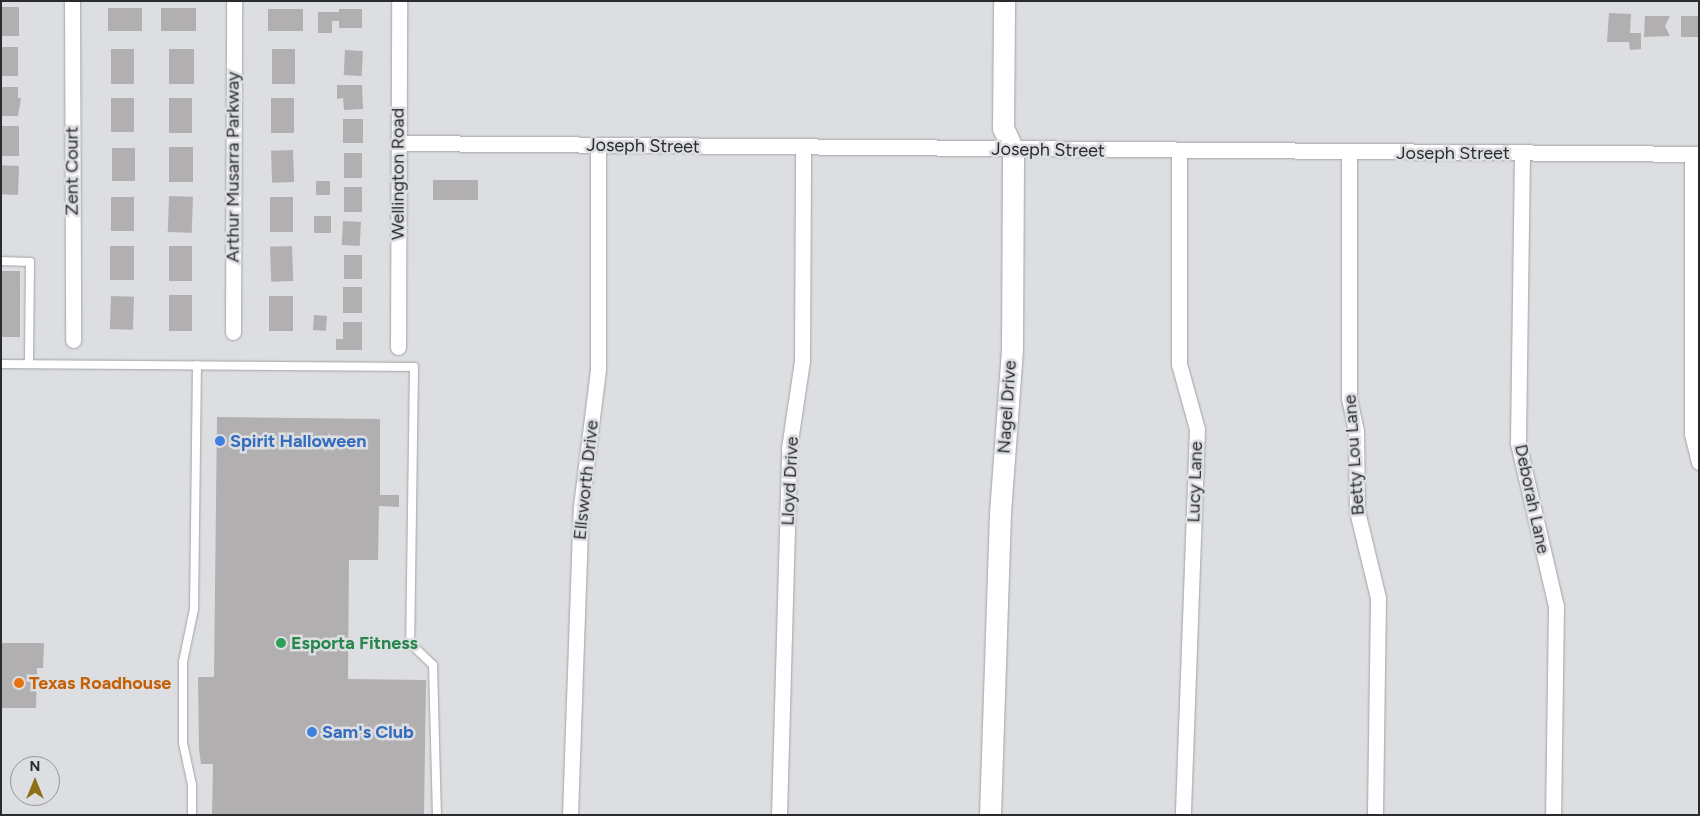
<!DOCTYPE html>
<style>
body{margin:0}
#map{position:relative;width:1700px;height:816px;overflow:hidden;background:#dcdee1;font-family:Figtree,sans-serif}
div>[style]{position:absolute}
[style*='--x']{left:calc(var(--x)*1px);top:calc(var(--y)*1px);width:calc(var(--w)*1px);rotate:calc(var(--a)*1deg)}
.building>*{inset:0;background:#b2afb1;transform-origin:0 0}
.roads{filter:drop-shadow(0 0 1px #a1a3a6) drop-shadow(0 0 1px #a1a3a6)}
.lane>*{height:8px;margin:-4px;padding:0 4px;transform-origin:4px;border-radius:4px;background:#fff}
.street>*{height:15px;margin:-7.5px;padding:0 7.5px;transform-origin:7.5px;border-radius:7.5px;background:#fff}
.secondary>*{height:21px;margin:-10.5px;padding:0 10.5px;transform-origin:10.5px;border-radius:10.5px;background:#fff}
.dots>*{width:14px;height:14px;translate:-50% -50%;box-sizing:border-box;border:2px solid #dcdee1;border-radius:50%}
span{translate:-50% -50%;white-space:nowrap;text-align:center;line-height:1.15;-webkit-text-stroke:5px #dcdee1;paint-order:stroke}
.street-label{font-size:18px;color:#2a2b2c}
.shop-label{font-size:18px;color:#366cbe;font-weight:700}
.left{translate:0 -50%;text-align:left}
.leisure-label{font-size:18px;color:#27864d;font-weight:700}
.food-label{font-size:18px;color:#c56008;font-weight:700}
.frame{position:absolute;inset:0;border:2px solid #2a2b2c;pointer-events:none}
.north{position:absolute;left:10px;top:756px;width:50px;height:50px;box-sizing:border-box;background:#dcdee1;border:1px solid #959699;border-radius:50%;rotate:0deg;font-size:14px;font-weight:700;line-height:20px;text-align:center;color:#2a2b2c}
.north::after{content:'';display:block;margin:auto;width:18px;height:22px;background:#8b7113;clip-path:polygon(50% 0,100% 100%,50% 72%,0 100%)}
</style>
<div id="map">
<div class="building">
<i style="left:1px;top:7px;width:18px;height:29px"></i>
<i style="left:108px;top:8px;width:34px;height:23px"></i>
<i style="left:196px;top:8px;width:23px;height:35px;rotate:90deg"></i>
<i style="left:268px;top:9px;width:35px;height:22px"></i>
<i style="clip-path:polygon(339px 9px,362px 9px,362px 28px,339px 28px,339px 21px,332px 21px,332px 33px,318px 33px,318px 12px,339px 12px)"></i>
<i style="clip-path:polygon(1609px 13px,1631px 14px,1630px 33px,1641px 33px,1641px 49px,1630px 50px,1629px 42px,1607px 42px)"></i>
<i style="clip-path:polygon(1645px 16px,1670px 16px,1665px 26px,1670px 36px,1644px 37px)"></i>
<i style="left:1699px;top:16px;width:21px;height:18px;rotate:90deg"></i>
<i style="left:1px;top:47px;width:17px;height:29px"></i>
<i style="left:111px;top:49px;width:23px;height:35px"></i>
<i style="left:169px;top:49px;width:25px;height:35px"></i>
<i style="left:272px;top:49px;width:23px;height:35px"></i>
<i style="left:345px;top:50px;width:18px;height:25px;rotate:3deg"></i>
<i style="clip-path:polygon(337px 85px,362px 85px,363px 109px,344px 110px,343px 98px,337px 99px)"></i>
<i style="clip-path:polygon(1px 87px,18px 87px,18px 98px,21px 98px,18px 116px,1px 116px)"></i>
<i style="left:111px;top:98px;width:23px;height:34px"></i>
<i style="left:169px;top:98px;width:23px;height:35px"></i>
<i style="left:294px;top:98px;width:35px;height:23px;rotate:90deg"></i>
<i style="left:343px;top:119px;width:20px;height:24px"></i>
<i style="left:19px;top:126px;width:30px;height:18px;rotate:90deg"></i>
<i style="left:169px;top:147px;width:24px;height:35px"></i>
<i style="left:112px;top:148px;width:23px;height:33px"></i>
<i style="left:293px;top:150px;width:32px;height:22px;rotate:88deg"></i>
<i style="left:344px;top:153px;width:18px;height:25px"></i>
<i style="left:19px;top:166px;width:29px;height:18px;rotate:92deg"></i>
<i style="left:433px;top:180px;width:45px;height:20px"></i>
<i style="left:316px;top:181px;width:14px;height:14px"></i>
<i style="left:344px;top:187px;width:18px;height:25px"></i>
<i style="left:169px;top:196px;width:24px;height:36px;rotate:2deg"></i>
<i style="left:134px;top:197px;width:34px;height:23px;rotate:90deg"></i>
<i style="left:270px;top:197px;width:23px;height:35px"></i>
<i style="left:314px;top:216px;width:17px;height:17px"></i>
<i style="left:343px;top:221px;width:18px;height:24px;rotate:3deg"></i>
<i style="left:134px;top:246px;width:34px;height:24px;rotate:90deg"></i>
<i style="left:169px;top:246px;width:23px;height:35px"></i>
<i style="left:292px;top:246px;width:35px;height:22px;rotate:88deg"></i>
<i style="left:344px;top:255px;width:18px;height:24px"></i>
<i style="left:1px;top:271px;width:19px;height:66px"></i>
<i style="left:343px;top:287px;width:19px;height:26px"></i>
<i style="left:169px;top:295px;width:23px;height:36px"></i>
<i style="left:111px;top:296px;width:23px;height:33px;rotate:2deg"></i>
<i style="left:269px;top:296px;width:24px;height:35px"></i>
<i style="left:314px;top:315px;width:13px;height:15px;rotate:4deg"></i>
<i style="clip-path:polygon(343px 322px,362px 322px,362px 350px,336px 350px,336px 339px,343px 339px)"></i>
<i style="clip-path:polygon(217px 417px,380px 419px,380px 495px,399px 495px,399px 507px,379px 506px,378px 560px,349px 560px,348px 679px,426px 680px,424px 815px,212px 815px,213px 764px,201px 764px,199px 749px,198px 677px,214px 677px)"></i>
<i style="clip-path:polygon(1px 643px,44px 643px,43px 668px,37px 668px,36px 708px,2px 708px)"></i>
</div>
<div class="roads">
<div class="lane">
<i style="--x:1;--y:261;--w:29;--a:2"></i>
<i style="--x:30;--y:262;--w:102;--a:90.6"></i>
<i style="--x:1;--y:364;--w:413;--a:0.4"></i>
<i style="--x:414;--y:367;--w:276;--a:90.8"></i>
<i style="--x:410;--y:643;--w:32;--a:44"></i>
<i style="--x:433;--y:665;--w:150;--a:88.5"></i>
<i style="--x:192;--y:815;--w:30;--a:-90"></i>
<i style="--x:192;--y:785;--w:43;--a:-102.1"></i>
<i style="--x:183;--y:743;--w:81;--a:-90"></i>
<i style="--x:183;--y:662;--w:54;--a:-78.3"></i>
<i style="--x:194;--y:609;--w:244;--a:-89.3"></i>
</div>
<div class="street">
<i style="--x:72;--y:1;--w:339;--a:89.8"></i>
<i style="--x:398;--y:143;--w:1301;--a:0.48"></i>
<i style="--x:1179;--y:152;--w:212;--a:90"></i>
<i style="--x:1179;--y:364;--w:67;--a:74.5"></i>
<i style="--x:1197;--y:429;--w:386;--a:92.1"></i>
<i style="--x:1349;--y:152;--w:246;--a:90"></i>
<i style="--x:1349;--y:398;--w:34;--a:78"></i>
<i style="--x:1356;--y:431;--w:80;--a:89.3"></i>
<i style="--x:1357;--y:511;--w:89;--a:76.4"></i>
<i style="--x:1378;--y:598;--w:217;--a:90.8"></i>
<i style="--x:1522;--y:153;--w:290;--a:90.8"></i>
<i style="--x:1518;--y:443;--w:167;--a:76.9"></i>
<i style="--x:1556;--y:606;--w:209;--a:90.8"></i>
<i style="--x:1692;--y:154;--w:280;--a:90"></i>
<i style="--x:1692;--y:434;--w:29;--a:76"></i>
<i style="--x:233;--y:332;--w:331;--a:-89.8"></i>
<i style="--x:398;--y:347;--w:346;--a:-89.8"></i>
<i style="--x:570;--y:815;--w:309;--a:-88"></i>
<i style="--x:581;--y:506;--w:138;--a:-82.9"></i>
<i style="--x:598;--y:369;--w:223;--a:-90"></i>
<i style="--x:779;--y:815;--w:367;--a:-88.4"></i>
<i style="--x:789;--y:448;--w:88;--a:-81.5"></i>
<i style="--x:802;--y:361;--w:213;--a:-89.7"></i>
</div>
<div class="secondary">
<i style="--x:990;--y:815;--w:302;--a:-88.1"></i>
<i style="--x:1000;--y:513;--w:163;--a:-85.8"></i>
<i style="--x:1012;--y:350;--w:200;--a:-89.7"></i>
<i style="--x:1013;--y:150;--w:24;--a:-114"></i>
<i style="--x:1003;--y:128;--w:127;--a:-89.5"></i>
</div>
</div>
<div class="dots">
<i style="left:220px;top:441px;background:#3f7fe0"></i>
<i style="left:281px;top:643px;background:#2e9e5b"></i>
<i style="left:19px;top:683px;background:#e8710a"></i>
<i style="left:312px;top:732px;background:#3f7fe0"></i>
</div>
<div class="street-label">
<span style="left:643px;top:146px;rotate:1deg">Joseph Street</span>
<span style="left:1048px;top:150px;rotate:1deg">Joseph Street</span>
<span style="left:1453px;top:153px">Joseph Street</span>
<span style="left:233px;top:167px;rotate:-90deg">Arthur Musarra Parkway</span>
<span style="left:72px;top:171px;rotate:-90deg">Zent Court</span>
<span style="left:398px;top:174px;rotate:-90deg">Wellington Road</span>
<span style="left:1007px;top:407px;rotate:-86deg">Nagel Drive</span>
<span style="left:1354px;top:455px;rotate:-94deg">Betty Lou Lane</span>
<span style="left:586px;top:480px;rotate:-84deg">Ellsworth Drive</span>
<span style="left:790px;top:481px;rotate:-87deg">Lloyd Drive</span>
<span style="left:1195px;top:482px;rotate:-88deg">Lucy Lane</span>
<span style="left:1532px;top:499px;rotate:78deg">Deborah Lane</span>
</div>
<div class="shop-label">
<span class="left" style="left:230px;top:441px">Spirit Halloween</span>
<span class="left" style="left:322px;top:732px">Sam's Club</span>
</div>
<div class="leisure-label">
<span class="left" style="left:291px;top:643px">Esporta Fitness</span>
</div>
<div class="food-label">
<span class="left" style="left:29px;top:683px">Texas Roadhouse</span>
</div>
<div class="frame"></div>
<div class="north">N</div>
</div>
